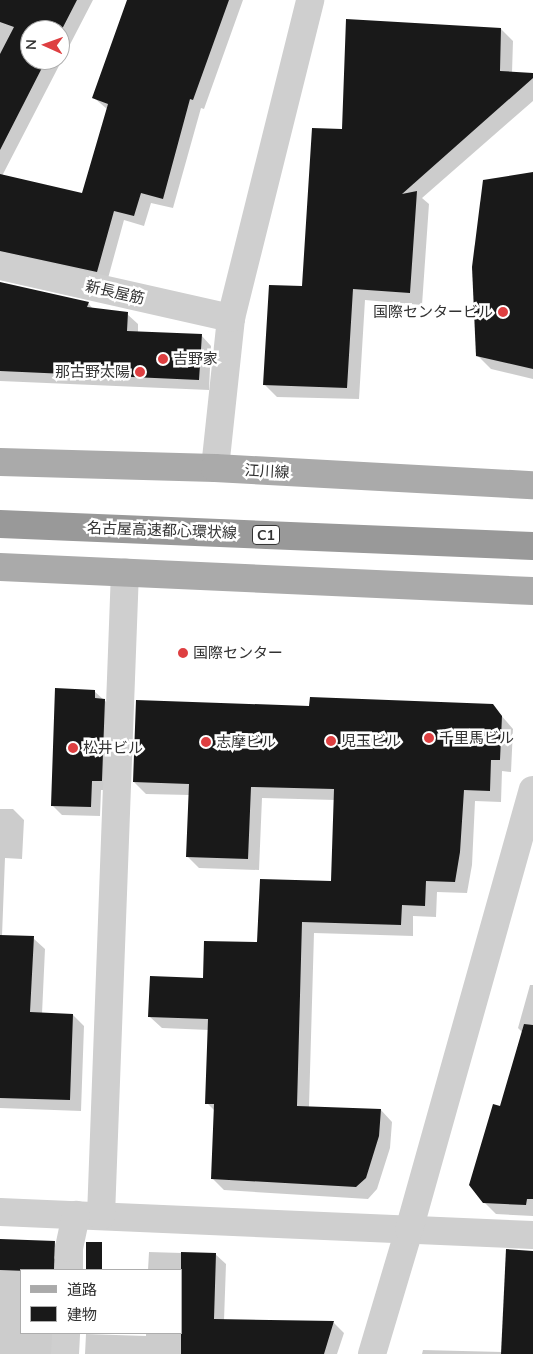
<!DOCTYPE html>
<meta charset="utf-8">
<style>
body{margin:0}
#map{position:relative;width:533px;height:1354px;overflow:hidden;background:#fff;font-family:Mulish,"Noto Sans JP",sans-serif}
div>[style]{position:absolute}
[style*='--x']{left:calc(var(--x)*1px);top:calc(var(--y)*1px);width:calc(var(--w)*1px);rotate:calc(var(--a)*1deg)}
.shadow>*{inset:0;background:#0003}
.building>*{inset:0;background:#191919;transform-origin:0 0}
.minor>*{height:28px;margin:-14px;padding:0 14px;transform-origin:14px;border-radius:14px;background:#cfcfcf}
.tertiary>*{height:28px;margin:-14px;padding:0 14px;transform-origin:14px;border-radius:14px;background:#cfcfcf}
.primary>*{height:28px;margin:-14px;padding:0 14px;transform-origin:14px;border-radius:14px;background:#aaa}
.motorway>*{height:28px;margin:-14px;padding:0 14px;transform-origin:14px;border-radius:14px;background:#999}
.dots>*{width:14px;height:14px;translate:-50% -50%;box-sizing:border-box;border:2px solid #fff;border-radius:50%}
span{translate:-50% -50%;white-space:nowrap;text-align:center;line-height:1.15;-webkit-text-stroke:5px #fff;paint-order:stroke}
.shield-label span{padding:1px 4px;background:#fff;border:1px solid;border-radius:4px;-webkit-text-stroke-width:0}
.shield-label{font-size:14px;color:#323232;font-weight:700}
.street-label{font-size:15px;color:#323232}
.poi-label{font-size:15px;color:#323232}
.right{translate:-100% -50%;text-align:right}
.left{translate:0 -50%;text-align:left}
.legend{position:absolute;left:20px;top:1269px;width:162px;height:65px;box-sizing:border-box;background:#fff;border:1px solid #adadad;margin:0;padding:6px 9px;list-style:none;font-size:15px;color:#323232}
.legend li{display:flex;align-items:center;gap:10px;height:25px}
.legend b{width:25px;border:1px solid #adadad}
.north{position:absolute;left:20px;top:20px;width:50px;height:50px;box-sizing:border-box;background:#fff;border:1px solid #adadad;border-radius:50%;rotate:272deg;font-size:14px;font-weight:700;line-height:20px;text-align:center;color:#323232}
.north::after{content:'';display:block;margin:auto;width:18px;height:22px;background:#de3f41;clip-path:polygon(50% 0,100% 100%,50% 72%,0 100%)}
</style>
<div id="map">
<div class="shadow">
<i style="clip-path:polygon(evenodd,0 0,93px 0,2px 176px,83px 195px,107px 109px,93px 97px,128px 0,243px 0,204px 109px,201px 108px,173px 208px,151px 203px,144px 226px,124px 220px,107px 282px,0 265px,0 0,30px 30px,60px 30px,60px 60px,30px 60px,30px 30px)"></i>
<i style="clip-path:polygon(501px 29px,513px 41px,512px 73px,533px 74px,533px 101px,422px 198px,429px 204px,422px 305px,365px 300px,359px 399px,277px 397px,264px 384px,303px 287px,343px 130px)"></i>
<i style="clip-path:polygon(533px 173px,533px 379px,491px 369px,477px 355px)"></i>
<i style="clip-path:polygon(0 283px,88px 303px,94px 310px,127px 314px,138px 324px,138px 333px,201px 335px,211px 346px,209px 390px,0 381px)"></i>
<i style="clip-path:polygon(94px 691px,114px 709px,111px 790px,101px 790px,100px 816px,62px 815px,52px 805px)"></i>
<i style="clip-path:polygon(493px 706px,513px 729px,511px 772px,502px 771px,501px 802px,475px 801px,472px 865px,467px 893px,437px 892px,436px 917px,413px 916px,413px 936px,314px 933px,309px 1107px,381px 1110px,392px 1122px,390px 1148px,377px 1189px,368px 1199px,224px 1190px,212px 1178px,215px 1111px,207px 1103px,209px 1030px,162px 1028px,150px 1017px,259px 944px,332px 882px,335px 800px,262px 798px,259px 870px,199px 868px,187px 856px,189px 795px,146px 794px,134px 782px,310px 707px)"></i>
<i style="clip-path:polygon(0 809px,13px 809px,24px 820px,22px 859px,5px 858px,2px 936px,33px 938px,45px 949px,42px 1014px,73px 1015px,84px 1026px,81px 1111px,0 1108px)"></i>
<i style="clip-path:polygon(530px 985px,533px 985px,533px 1216px,496px 1214px,484px 1202px,501px 1108px,522px 1032px,518px 1028px)"></i>
<i style="clip-path:polygon(0 1240px,36px 1241px,57px 1261px,56px 1270px,21px 1270px,21px 1333px,54px 1333px,53px 1354px,0 1354px)"></i>
<i style="clip-path:polygon(149px 1252px,215px 1254px,226px 1264px,224px 1321px,334px 1323px,344px 1333px,337px 1354px,85px 1354px,86px 1334px,146px 1336px,146px 1333px,181px 1333px,181px 1270px,148px 1270px)"></i>
<i style="clip-path:polygon(533px 1269px,533px 1354px,422px 1354px,423px 1350px,502px 1352px)"></i>
</div>
<div class="building">
<i style="clip-path:polygon(0 0,77px 0,60px 33px,60px 30px,30px 30px,30px 60px,46px 60px,0 150px,0 54px,14px 27px,0 22px)"></i>
<i style="clip-path:polygon(127px 0,229px 0,193px 100px,190px 99px,163px 199px,141px 193px,134px 216px,114px 211px,97px 272px,0 251px,0 174px,82px 193px,108px 104px,92px 98px)"></i>
<i style="clip-path:polygon(346px 19px,501px 28px,500px 71px,533px 73px,533px 78px,402px 194px,417px 191px,410px 293px,353px 289px,347px 388px,263px 385px,269px 285px,302px 286px,312px 128px,342px 129px)"></i>
<i style="clip-path:polygon(533px 172px,533px 369px,476px 356px,472px 267px,483px 180px)"></i>
<i style="clip-path:polygon(0 282px,89px 302px,87px 307px,128px 312px,127px 331px,202px 334px,199px 380px,0 371px)"></i>
<i style="clip-path:polygon(55px 688px,95px 690px,95px 698px,105px 699px,102px 781px,92px 781px,91px 807px,51px 806px)"></i>
<i style="clip-path:polygon(310px 697px,493px 704px,502px 716px,500px 760px,491px 760px,490px 791px,464px 790px,460px 852px,455px 882px,426px 881px,425px 906px,402px 905px,401px 925px,302px 922px,297px 1106px,381px 1109px,379px 1136px,366px 1178px,356px 1187px,211px 1179px,214px 1104px,205px 1104px,208px 1019px,148px 1017px,150px 976px,203px 978px,204px 941px,257px 942px,260px 879px,331px 881px,334px 789px,251px 787px,248px 859px,186px 857px,189px 784px,133px 782px,136px 700px,309px 706px)"></i>
<i style="clip-path:polygon(0 935px,34px 936px,30px 1012px,73px 1014px,70px 1100px,0 1098px)"></i>
<i style="clip-path:polygon(524px 1024px,533px 1025px,533px 1199px,527px 1199px,526px 1205px,483px 1203px,469px 1185px,493px 1104px,500px 1106px)"></i>
<i style="left:0;top:1239px;width:55px;height:31px;rotate:2deg"></i>
<i style="left:86px;top:1242px;width:16px;height:28px"></i>
<i style="clip-path:polygon(506px 1249px,533px 1251px,533px 1354px,501px 1354px)"></i>
<i style="clip-path:polygon(181px 1252px,216px 1253px,214px 1319px,334px 1321px,324px 1354px,181px 1354px)"></i>
</div>
<div class="minor">
<i style="--x:0;--y:266;--w:237;--a:12.7"></i>
<i style="--x:215;--y:468;--w:151;--a:-83.9"></i>
<i style="--x:231;--y:318;--w:328;--a:-76"></i>
<i style="--x:0;--y:1212;--w:533;--a:2.47"></i>
<i style="--x:101;--y:1216;--w:644;--a:-87.87"></i>
<i style="--x:69;--y:1270;--w:22;--a:-90"></i>
<i style="--x:69;--y:1248;--w:34;--a:-78"></i>
<i style="--x:65;--y:1354;--w:21;--a:-87"></i>
</div>
<div class="tertiary">
<i style="--x:372;--y:1354;--w:129;--a:-73.4"></i>
<i style="--x:409;--y:1230;--w:457;--a:-74.3"></i>
</div>
<div class="primary">
<i style="--x:0;--y:462;--w:215;--a:1.6"></i>
<i style="--x:215;--y:468;--w:318;--a:3.1"></i>
<i style="--x:0;--y:567;--w:534;--a:2.58"></i>
</div>
<div class="motorway">
<i style="--x:0;--y:524;--w:533;--a:2.36"></i>
</div>
<div class="dots">
<i style="left:503px;top:312px;background:#de3f41"></i>
<i style="left:163px;top:359px;background:#de3f41"></i>
<i style="left:140px;top:372px;background:#de3f41"></i>
<i style="left:183px;top:653px;background:#de3f41"></i>
<i style="left:429px;top:738px;background:#de3f41"></i>
<i style="left:331px;top:741px;background:#de3f41"></i>
<i style="left:206px;top:742px;background:#de3f41"></i>
<i style="left:73px;top:748px;background:#de3f41"></i>
</div>
<div class="shield-label">
<span style="left:266px;top:535px">C1</span>
</div>
<div class="street-label">
<span style="left:115px;top:292px;rotate:13deg">新長屋筋</span>
<span style="left:267px;top:471px;rotate:3deg">江川線</span>
<span style="left:162px;top:530px;rotate:2deg">名古屋高速都心環状線</span>
</div>
<div class="poi-label">
<span class="right" style="left:493px;top:312px">国際センタービル</span>
<span class="left" style="left:173px;top:359px">吉野家</span>
<span class="right" style="left:130px;top:372px">那古野太陽</span>
<span class="left" style="left:193px;top:653px">国際センター</span>
<span class="left" style="left:439px;top:738px">千里馬ビル</span>
<span class="left" style="left:341px;top:741px">児玉ビル</span>
<span class="left" style="left:216px;top:742px">志摩ビル</span>
<span class="left" style="left:83px;top:748px">松井ビル</span>
</div>
<ul class="legend">
<li><b style="height:6px;background:#aaa"></b>道路</li>
<li><b style="height:14px;background:#191919"></b>建物</li>
</ul>
<div class="north">N</div>
</div>
